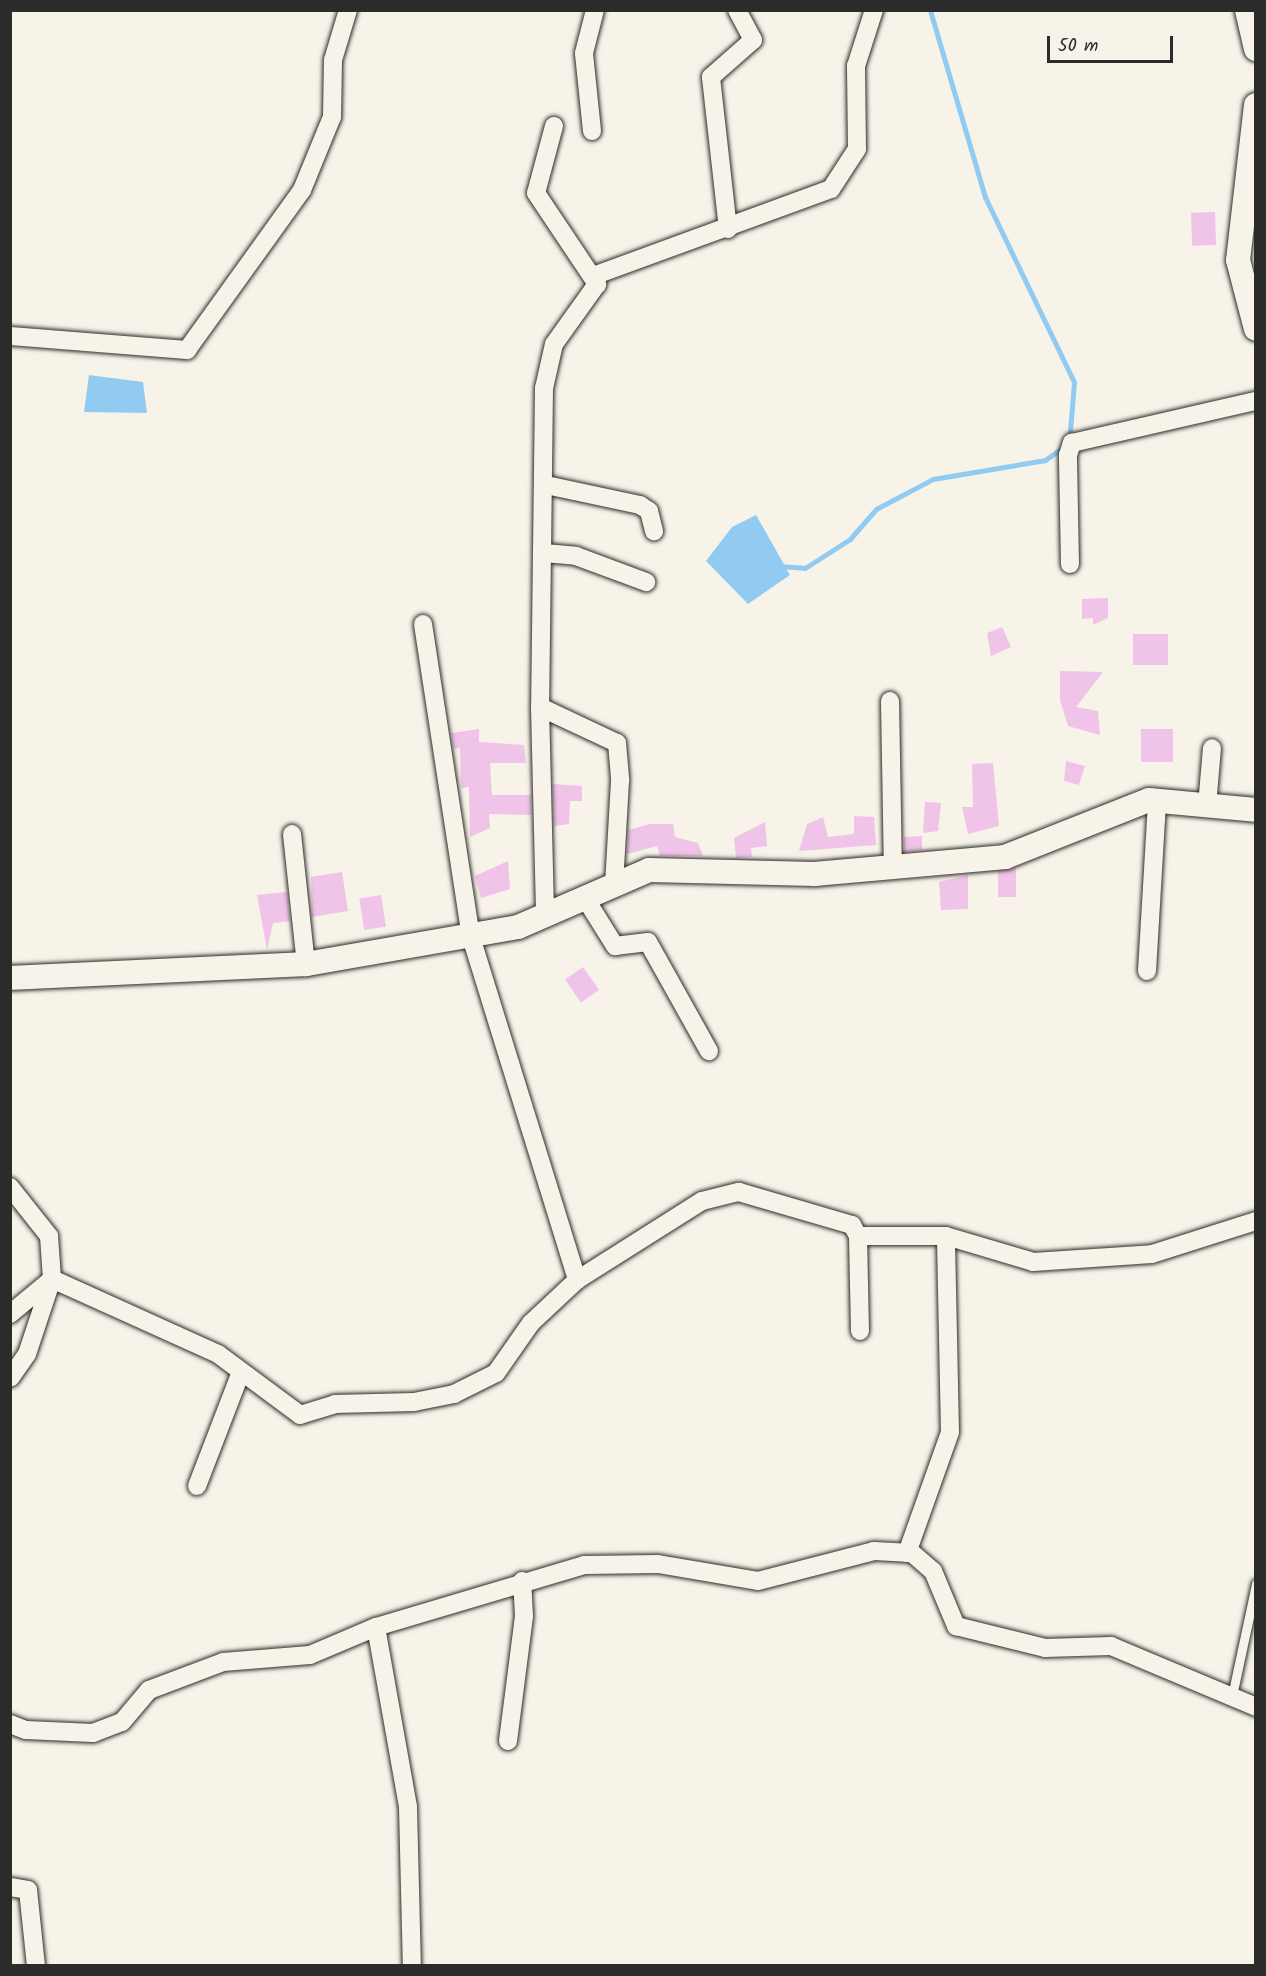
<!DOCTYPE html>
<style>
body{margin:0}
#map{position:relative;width:1266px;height:1976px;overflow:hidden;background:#f7f3e8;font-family:Kalam,sans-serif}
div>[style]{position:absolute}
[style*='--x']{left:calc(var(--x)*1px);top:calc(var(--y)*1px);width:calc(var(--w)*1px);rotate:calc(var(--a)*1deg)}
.water>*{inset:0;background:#92cbf2}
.stream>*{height:5px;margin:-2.5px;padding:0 2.5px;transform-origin:2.5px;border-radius:2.5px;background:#92cbf2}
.building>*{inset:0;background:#f0c3e9;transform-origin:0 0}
.roads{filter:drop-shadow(0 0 2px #2b2b2b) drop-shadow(0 0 2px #2b2b2b)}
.lane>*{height:9px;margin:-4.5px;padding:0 4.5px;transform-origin:4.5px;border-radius:4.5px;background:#f7f3e8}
.street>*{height:18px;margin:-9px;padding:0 9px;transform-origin:9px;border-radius:9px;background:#f7f3e8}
.secondary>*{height:24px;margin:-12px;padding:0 12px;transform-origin:12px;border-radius:12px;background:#f7f3e8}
span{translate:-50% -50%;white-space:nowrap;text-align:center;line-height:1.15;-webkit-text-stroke:4.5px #f7f3e8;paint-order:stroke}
.frame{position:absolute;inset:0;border:12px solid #2b2b2b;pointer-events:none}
.scale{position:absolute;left:1047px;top:36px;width:126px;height:27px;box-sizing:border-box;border:3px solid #2b2b2b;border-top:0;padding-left:8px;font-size:18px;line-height:21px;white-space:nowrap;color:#2b2b2b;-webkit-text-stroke:4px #f7f3e8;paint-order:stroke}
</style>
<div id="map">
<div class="water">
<i style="clip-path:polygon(89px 375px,143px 382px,147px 413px,84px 412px)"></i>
<i style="clip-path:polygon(756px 515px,790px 575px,748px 604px,706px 561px,732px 527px)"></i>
</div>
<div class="stream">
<i style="--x:779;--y:566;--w:26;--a:4"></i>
<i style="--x:805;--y:568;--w:54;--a:-32.8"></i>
<i style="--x:850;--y:539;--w:40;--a:-49"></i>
<i style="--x:876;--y:509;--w:64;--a:-27.8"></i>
<i style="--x:933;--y:479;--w:114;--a:-9.6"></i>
<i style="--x:1045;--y:460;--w:29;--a:-35"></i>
<i style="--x:1069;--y:443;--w:61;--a:-85.3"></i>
<i style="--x:1074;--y:382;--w:205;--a:-115.7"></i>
<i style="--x:985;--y:197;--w:195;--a:-106.4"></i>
</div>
<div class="building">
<i style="left:1215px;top:212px;width:33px;height:24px;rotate:88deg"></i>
<i style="clip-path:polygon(1108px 598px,1108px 618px,1093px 625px,1093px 618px,1082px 619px,1082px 599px)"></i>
<i style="clip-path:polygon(1002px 627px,1011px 647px,991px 656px,987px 633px)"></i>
<i style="left:1133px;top:634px;width:35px;height:31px"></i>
<i style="clip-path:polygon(1060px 671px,1103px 672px,1076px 707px,1098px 711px,1100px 735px,1068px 726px,1060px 700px)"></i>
<i style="clip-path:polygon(479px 729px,479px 742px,524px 745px,526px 763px,490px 763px,492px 795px,531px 795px,531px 815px,489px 814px,490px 828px,470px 837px,469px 787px,461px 788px,460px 748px,454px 749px,451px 733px)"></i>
<i style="left:1173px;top:729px;width:33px;height:32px;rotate:90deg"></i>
<i style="clip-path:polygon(1066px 761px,1085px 766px,1079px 785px,1064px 781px)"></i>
<i style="clip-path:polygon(993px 763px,999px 826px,968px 834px,962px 807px,973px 807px,972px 764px)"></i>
<i style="clip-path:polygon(553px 784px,582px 786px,582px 801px,570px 801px,569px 824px,554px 826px)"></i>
<i style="clip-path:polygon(925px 802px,941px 803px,938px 831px,923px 833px)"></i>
<i style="clip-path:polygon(854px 816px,874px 817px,876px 845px,799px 851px,807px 824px,823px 817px,828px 837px,854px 834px)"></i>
<i style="clip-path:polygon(765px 822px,767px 846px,751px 848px,752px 857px,736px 858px,734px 838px)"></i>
<i style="clip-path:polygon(650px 824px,673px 824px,675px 837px,698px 843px,703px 856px,660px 856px,657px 846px,627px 854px,628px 830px)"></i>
<i style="clip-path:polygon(922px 836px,922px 850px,904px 852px,904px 837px)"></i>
<i style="clip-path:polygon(508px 861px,510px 889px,481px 898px,475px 876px)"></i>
<i style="left:1016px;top:868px;width:29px;height:18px;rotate:90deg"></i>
<i style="clip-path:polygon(342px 872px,348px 911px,312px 917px,311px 877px)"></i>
<i style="clip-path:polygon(968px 875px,968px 909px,941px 910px,939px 882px)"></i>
<i style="clip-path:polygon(287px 892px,290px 921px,273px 923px,267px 950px,257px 895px)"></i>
<i style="left:381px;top:895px;width:32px;height:22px;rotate:81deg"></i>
<i style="left:583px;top:967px;width:28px;height:22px;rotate:55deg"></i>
</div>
<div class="roads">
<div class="lane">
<i style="--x:1232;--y:1696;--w:115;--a:-77.9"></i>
</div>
<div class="street">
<i style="--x:554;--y:126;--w:69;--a:105"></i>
<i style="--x:536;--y:193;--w:110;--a:56.2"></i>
<i style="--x:597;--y:284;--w:74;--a:125.6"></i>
<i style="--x:554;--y:344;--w:45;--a:102.8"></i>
<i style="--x:544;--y:388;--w:319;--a:90.7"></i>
<i style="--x:540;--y:707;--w:85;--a:25.1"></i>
<i style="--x:617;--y:743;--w:38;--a:85"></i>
<i style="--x:620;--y:781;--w:104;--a:93.3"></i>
<i style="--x:592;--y:131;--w:78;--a:-95.9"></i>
<i style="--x:584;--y:53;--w:44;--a:-75.7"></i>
<i style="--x:728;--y:229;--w:153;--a:-96.4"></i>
<i style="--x:711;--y:77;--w:56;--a:-41.4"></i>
<i style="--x:753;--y:40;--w:34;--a:-118"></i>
<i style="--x:593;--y:276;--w:253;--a:-20.1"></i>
<i style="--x:831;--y:189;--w:48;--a:-57"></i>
<i style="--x:857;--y:149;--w:83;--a:-90.7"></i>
<i style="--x:856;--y:66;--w:59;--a:-72.2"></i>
<i style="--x:10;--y:336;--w:178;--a:4.5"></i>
<i style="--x:187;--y:350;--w:197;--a:-54.3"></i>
<i style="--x:302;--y:190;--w:79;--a:-67.7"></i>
<i style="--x:332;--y:117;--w:57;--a:-89"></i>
<i style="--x:333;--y:60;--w:52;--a:-73.3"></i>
<i style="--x:546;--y:485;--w:96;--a:12"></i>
<i style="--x:640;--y:505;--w:11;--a:34"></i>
<i style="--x:649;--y:511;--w:21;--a:76"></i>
<i style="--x:544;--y:553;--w:32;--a:5"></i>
<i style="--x:576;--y:556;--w:75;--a:20.4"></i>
<i style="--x:1070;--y:564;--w:109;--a:-91.1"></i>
<i style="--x:1068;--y:455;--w:13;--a:-72"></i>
<i style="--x:1072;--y:443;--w:189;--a:-12.9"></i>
<i style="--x:423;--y:624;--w:317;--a:81.3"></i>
<i style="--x:471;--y:937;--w:359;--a:72.8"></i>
<i style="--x:890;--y:701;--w:166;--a:89"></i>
<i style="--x:540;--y:707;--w:208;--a:88.6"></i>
<i style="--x:1207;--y:806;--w:58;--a:-85.1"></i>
<i style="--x:292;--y:834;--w:131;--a:83.9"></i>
<i style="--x:585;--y:898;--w:57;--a:58"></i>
<i style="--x:615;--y:946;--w:33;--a:-7"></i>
<i style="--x:648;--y:942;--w:125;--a:60.8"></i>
<i style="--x:1147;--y:971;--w:170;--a:-86.6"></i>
<i style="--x:10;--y:1187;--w:63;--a:51.5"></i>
<i style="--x:49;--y:1236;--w:43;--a:86"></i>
<i style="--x:52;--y:1279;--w:79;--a:108.4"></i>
<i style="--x:27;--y:1354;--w:29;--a:125"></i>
<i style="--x:858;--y:1236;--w:88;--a:0"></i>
<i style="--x:946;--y:1236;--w:91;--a:16.6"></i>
<i style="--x:1033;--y:1262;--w:119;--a:-3.8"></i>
<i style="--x:1152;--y:1254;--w:109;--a:-17.6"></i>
<i style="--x:10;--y:1314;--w:55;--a:-39.8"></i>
<i style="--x:52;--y:1279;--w:182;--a:24.3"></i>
<i style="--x:218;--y:1354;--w:102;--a:36.6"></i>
<i style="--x:300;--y:1415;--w:37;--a:-17"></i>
<i style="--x:335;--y:1404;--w:79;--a:-1.5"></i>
<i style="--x:414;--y:1402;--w:41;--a:-11.3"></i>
<i style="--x:454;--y:1394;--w:47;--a:-26.6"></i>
<i style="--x:496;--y:1373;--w:61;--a:-55"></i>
<i style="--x:531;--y:1323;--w:63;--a:-43.1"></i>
<i style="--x:577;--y:1280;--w:148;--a:-32.3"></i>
<i style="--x:702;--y:1201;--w:38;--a:-14"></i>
<i style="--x:739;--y:1192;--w:118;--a:16.3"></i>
<i style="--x:852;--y:1225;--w:13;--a:61"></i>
<i style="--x:858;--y:1236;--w:95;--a:88.8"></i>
<i style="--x:197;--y:1486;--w:122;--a:-68.9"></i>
<i style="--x:907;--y:1553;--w:128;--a:-70.4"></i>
<i style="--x:950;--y:1432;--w:196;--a:-91.2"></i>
<i style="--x:376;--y:1627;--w:183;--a:79.9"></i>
<i style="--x:408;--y:1807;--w:159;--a:88.6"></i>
<i style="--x:10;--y:1724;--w:17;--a:21"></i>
<i style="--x:26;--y:1730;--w:67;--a:2.6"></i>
<i style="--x:93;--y:1733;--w:31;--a:-21"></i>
<i style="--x:122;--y:1722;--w:42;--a:-49.8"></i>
<i style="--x:149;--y:1690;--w:79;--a:-20.7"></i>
<i style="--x:223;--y:1662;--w:87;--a:-4.6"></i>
<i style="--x:310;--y:1655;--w:72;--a:-23"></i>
<i style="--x:376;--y:1627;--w:217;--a:-16.6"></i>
<i style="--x:584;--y:1565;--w:74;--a:-0.8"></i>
<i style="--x:658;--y:1564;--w:101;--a:9.6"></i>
<i style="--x:758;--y:1581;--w:120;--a:-14.5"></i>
<i style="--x:874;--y:1551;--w:38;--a:3"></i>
<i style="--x:912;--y:1553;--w:28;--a:41"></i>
<i style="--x:933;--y:1571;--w:60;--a:67.3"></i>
<i style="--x:956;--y:1626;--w:92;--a:13.9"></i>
<i style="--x:1045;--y:1648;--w:66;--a:-1.7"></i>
<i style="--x:1111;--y:1646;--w:157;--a:22.8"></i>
<i style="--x:508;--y:1741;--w:126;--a:-82.7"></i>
<i style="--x:524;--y:1616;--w:35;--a:-93"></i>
<i style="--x:10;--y:1887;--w:18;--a:9"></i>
<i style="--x:28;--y:1890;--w:76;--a:84"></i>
</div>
<div class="secondary">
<i style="--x:1247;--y:10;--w:40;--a:77"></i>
<i style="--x:1256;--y:105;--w:156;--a:96.6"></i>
<i style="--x:1238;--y:260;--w:71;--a:75.4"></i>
<i style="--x:10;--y:978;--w:296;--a:-2.7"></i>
<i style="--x:306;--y:964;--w:215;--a:-9.9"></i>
<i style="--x:518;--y:927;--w:143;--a:-23.5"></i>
<i style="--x:649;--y:870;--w:166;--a:1.4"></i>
<i style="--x:815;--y:874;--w:191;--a:-5.1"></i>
<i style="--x:1005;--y:857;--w:155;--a:-21.6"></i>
<i style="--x:1149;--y:800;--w:107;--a:5.3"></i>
</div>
</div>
<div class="frame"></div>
<div class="scale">50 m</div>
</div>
